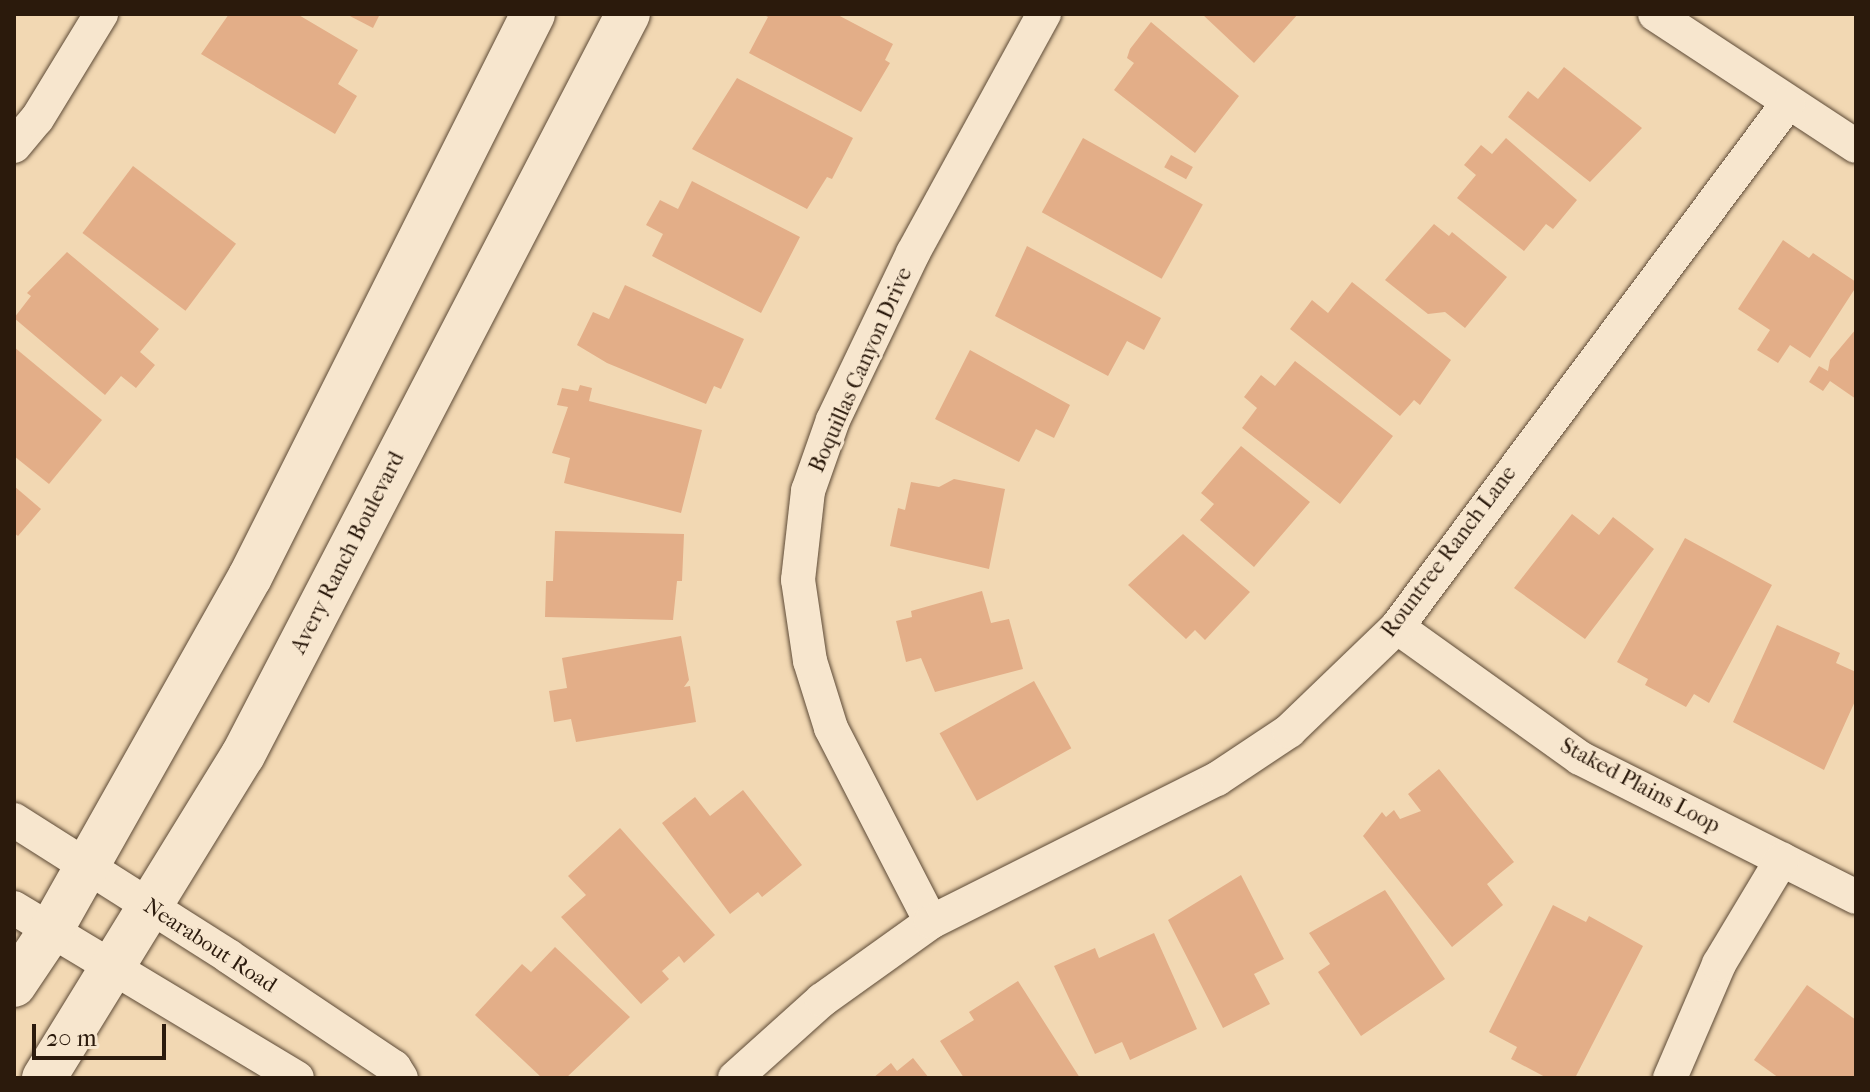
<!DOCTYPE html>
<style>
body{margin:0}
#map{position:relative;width:1870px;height:1092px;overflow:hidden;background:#f2d8b3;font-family:"IM FELL French Canon",serif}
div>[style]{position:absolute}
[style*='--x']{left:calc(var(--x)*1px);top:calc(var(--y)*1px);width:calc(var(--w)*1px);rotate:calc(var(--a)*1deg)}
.building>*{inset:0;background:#e3ae88;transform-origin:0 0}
.roads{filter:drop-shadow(0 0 2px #5d4a36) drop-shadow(0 0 2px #5d4a36)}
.minor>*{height:34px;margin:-17px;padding:0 17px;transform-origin:17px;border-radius:17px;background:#f7e6ce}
.secondary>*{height:44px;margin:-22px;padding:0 22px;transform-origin:22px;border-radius:22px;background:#f7e6ce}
span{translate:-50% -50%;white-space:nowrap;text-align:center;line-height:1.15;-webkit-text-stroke:6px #f7e6ce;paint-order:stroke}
.street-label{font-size:22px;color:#2b1a0c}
.frame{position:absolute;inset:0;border:16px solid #2b1a0c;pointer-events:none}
.scale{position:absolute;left:32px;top:1024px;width:134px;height:36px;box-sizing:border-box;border:4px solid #2b1a0c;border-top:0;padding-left:10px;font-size:24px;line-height:28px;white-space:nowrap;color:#2b1a0c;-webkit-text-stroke:6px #f7e6ce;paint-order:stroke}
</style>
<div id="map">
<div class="building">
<i style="clip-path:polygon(229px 14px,297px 14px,358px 50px,338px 84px,357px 96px,335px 134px,201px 54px)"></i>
<i style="clip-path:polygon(346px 14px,380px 14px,373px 28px)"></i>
<i style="clip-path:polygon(762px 14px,836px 14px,893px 44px,885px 60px,890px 63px,861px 112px,749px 53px,768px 17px)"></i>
<i style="clip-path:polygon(1202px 14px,1298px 14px,1254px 63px)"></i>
<i style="clip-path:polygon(1151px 22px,1239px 96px,1195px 153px,1114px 90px,1134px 63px,1127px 58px,1130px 49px)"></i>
<i style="clip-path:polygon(1564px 67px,1642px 128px,1590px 182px,1508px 117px,1528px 91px,1538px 99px)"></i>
<i style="clip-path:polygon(737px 78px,853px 138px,832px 179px,827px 177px,807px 209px,692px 149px)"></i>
<i style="left:1083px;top:138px;width:137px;height:85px;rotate:29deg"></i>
<i style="clip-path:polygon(1506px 138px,1577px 200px,1553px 229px,1546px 224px,1524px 251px,1457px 198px,1476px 175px,1464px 165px,1481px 145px,1492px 154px)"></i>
<i style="left:1171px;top:155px;width:25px;height:14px;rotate:29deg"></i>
<i style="left:133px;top:166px;width:129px;height:84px;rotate:37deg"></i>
<i style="clip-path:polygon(692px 181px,800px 237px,761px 313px,652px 256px,663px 234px,646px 225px,660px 200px,678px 209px)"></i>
<i style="clip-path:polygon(1434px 224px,1449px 236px,1452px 232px,1507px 277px,1465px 328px,1445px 312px,1428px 314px,1385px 280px)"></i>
<i style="clip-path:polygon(1783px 240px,1809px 258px,1813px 253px,1856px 282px,1856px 287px,1810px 358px,1790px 345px,1778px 363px,1757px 350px,1770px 330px,1738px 309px)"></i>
<i style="clip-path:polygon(1027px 246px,1161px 318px,1144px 350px,1127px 341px,1108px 376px,995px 316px)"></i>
<i style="clip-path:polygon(67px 252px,159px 329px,140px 352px,155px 365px,136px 388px,121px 376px,105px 395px,14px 318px,31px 296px,27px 293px)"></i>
<i style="clip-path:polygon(1352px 282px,1451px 360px,1420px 405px,1414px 400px,1400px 416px,1290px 329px,1312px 300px,1328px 313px)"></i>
<i style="clip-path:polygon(625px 285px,744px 339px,721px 389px,714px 386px,706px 404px,607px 363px,577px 345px,593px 312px,609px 319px)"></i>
<i style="clip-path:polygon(1856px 329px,1856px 399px,1830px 381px,1823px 391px,1809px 382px,1819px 366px,1828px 371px,1830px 360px)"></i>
<i style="clip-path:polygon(14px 347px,102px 420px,49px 484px,14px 456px)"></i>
<i style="clip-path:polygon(970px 350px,1070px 405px,1054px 438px,1036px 429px,1019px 462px,935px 419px)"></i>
<i style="clip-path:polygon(1295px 361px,1393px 436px,1340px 504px,1242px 428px,1257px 408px,1244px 397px,1261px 375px,1275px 386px)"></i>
<i style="clip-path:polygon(580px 385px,592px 388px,589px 401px,702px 430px,681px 513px,564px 483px,570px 458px,552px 453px,568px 407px,557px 405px,562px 388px,578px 391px)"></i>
<i style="clip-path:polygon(1241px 446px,1310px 502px,1254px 567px,1200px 520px,1214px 504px,1201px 493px)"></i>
<i style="clip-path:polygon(954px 479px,1005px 489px,989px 569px,890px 546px,898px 508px,905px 510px,911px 482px,939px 487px)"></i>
<i style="clip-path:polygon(14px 486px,41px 509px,18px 536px,14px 533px)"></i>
<i style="clip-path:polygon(1572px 514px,1599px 535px,1613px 517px,1654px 549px,1585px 639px,1514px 588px)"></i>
<i style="clip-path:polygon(555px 531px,684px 534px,682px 581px,677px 581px,673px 620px,545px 617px,546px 581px,553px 581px)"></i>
<i style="clip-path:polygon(1183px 534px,1250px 592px,1205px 640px,1195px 630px,1186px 639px,1128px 585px)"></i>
<i style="clip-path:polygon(1685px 538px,1772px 585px,1709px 703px,1694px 694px,1686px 707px,1645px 685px,1648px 679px,1617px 662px)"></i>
<i style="clip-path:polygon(982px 591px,991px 623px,1009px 619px,1023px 669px,935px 692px,921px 658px,906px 662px,896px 621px,912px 617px,911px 611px)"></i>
<i style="clip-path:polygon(1777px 625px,1840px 653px,1836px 663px,1856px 672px,1856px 699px,1824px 770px,1733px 722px)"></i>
<i style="clip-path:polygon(681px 636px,689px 680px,684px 687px,690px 686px,696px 722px,576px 742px,571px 719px,554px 722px,549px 691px,567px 688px,562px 658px)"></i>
<i style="left:1034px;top:681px;width:77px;height:108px;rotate:61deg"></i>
<i style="clip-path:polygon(1439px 769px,1514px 862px,1487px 884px,1503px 905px,1452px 947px,1363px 836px,1382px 812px,1386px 817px,1394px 810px,1400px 819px,1421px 811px,1408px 794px)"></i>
<i style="clip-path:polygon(743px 790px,802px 865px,762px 897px,758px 892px,730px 914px,662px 823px,695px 797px,710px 816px)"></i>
<i style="clip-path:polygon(620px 828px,715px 935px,684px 963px,679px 956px,662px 971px,669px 979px,641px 1004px,561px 917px,586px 895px,568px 876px)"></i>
<i style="clip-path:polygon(1241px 875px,1284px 959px,1254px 974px,1270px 1004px,1223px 1028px,1168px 920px)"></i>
<i style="clip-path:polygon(1385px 890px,1445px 979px,1361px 1036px,1318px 972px,1330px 964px,1309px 933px)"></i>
<i style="clip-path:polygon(1553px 905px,1586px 922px,1589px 916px,1643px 946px,1575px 1078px,1547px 1078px,1511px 1059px,1517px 1047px,1489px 1032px)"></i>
<i style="clip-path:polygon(1154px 933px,1197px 1029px,1130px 1060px,1122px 1042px,1095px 1054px,1054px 966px,1095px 948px,1099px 958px)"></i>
<i style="clip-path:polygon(555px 947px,630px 1017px,566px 1078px,542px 1078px,475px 1015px,522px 964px,531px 972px)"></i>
<i style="clip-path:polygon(1018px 981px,1080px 1078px,964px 1078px,940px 1041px,974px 1020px,969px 1012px)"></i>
<i style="clip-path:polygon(1807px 985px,1856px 1020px,1856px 1078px,1779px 1078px,1754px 1060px)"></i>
<i style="clip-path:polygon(913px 1058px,929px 1078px,873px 1078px,891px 1063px,897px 1071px)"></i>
</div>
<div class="roads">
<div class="minor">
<i style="--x:1655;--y:14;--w:240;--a:33.3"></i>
<i style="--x:14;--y:146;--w:35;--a:-50"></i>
<i style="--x:37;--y:119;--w:123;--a:-58.6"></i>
<i style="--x:1397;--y:627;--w:225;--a:35.6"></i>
<i style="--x:1580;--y:758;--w:309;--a:26.7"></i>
<i style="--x:14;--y:820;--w:254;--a:32.4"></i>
<i style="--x:228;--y:956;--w:200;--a:33.8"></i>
<i style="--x:394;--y:1067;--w:13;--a:58"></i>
<i style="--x:14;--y:908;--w:330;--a:31"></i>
<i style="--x:931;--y:922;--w:218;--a:-117.3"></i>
<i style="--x:831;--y:728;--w:70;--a:-107.4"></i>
<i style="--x:810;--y:661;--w:82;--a:-98.4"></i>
<i style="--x:798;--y:580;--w:90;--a:-83.6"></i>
<i style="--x:808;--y:491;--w:75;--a:-70.6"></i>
<i style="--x:833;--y:420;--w:185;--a:-64.4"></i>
<i style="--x:913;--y:253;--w:273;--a:-61.3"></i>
<i style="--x:735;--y:1078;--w:117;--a:-41.9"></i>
<i style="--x:822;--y:1000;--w:134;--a:-35.6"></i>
<i style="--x:931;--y:922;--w:320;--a:-26.6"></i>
<i style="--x:1217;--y:779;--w:87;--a:-33.7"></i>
<i style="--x:1289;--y:731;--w:150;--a:-43.9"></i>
<i style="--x:1397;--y:627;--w:654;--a:-53.27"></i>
<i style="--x:1670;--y:1078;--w:124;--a:-66.7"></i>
<i style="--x:1719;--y:964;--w:122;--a:-59"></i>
</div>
<div class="secondary">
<i style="--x:14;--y:985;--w:66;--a:-56.1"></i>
<i style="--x:51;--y:930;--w:405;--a:-60.6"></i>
<i style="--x:250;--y:577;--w:630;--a:-63.31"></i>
<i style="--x:44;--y:1078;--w:379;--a:-58.4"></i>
<i style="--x:243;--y:755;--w:835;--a:-62.55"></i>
</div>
</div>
<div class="street-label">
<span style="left:861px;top:370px;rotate:-66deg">Boquillas Canyon Drive</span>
<span style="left:1449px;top:552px;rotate:-53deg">Rountree Ranch Lane</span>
<span style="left:348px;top:553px;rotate:-63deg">Avery Ranch Boulevard</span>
<span style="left:1640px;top:786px;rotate:28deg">Staked Plains Loop</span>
<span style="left:210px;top:946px;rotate:33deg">Nearabout Road</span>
</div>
<div class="frame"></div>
<div class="scale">20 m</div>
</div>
